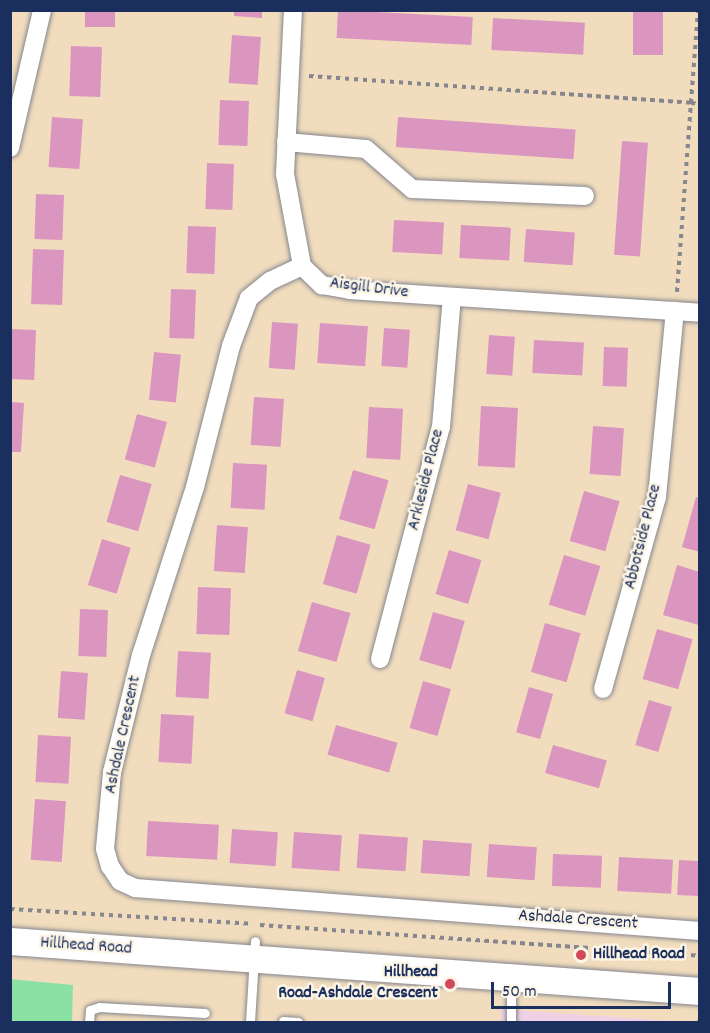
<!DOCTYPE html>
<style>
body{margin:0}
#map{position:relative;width:710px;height:1033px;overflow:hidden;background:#f1ddbd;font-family:Dekko,sans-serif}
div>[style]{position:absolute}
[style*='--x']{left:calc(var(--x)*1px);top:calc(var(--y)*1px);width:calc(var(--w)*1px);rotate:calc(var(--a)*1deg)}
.built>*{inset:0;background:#f0d0e5}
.green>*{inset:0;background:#8be1a4}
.building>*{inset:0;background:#da96be;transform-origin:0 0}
.path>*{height:4px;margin-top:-2px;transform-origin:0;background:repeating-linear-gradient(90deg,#86868e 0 4.5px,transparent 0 9px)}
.roads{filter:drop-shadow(0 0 2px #86868e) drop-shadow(0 0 2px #86868e)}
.lane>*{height:9px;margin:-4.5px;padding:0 4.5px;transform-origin:4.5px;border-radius:4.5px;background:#fff}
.street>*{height:18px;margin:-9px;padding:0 9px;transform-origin:9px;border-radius:9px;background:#fff}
.secondary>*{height:27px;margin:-13.5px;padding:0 13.5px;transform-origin:13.5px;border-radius:13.5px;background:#fff}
.dots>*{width:16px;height:16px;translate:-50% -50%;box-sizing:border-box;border:3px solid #fcf5e5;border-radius:50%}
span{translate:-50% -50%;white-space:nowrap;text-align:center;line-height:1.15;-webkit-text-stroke:5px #fcf5e5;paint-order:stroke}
.street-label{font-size:18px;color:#1b2f5e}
.poi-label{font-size:18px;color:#1b2f5e;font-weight:700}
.left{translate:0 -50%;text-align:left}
.right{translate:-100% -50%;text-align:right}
.frame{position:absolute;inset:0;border:12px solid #1b2f5e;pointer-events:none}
.scale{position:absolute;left:491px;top:982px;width:180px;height:27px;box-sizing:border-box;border:3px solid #1b2f5e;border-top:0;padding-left:8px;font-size:18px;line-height:21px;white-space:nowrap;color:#1b2f5e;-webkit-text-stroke:4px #fcf5e5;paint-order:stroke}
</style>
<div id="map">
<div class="built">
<i style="clip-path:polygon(500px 1009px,511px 1010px,688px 1022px,501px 1022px)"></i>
</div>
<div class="green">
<i style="clip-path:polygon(10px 979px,73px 985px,72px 1022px,11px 1022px)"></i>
</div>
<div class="building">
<i style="left:85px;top:10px;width:30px;height:17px"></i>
<i style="clip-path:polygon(234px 10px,262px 10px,262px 18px,234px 16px)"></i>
<i style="left:338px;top:10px;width:135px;height:28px;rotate:3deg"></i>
<i style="left:633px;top:10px;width:30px;height:45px"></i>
<i style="left:493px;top:18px;width:92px;height:32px;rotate:3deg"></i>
<i style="left:232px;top:35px;width:29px;height:48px;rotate:4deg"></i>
<i style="left:71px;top:46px;width:31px;height:50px;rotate:2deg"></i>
<i style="left:220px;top:100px;width:29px;height:45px;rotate:2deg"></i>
<i style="left:52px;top:117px;width:31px;height:50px;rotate:4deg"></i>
<i style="left:398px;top:117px;width:178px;height:30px;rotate:4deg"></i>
<i style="left:622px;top:141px;width:26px;height:114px;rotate:4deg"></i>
<i style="left:207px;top:163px;width:27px;height:46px;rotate:2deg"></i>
<i style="left:36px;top:194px;width:28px;height:45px;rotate:2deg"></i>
<i style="left:394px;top:220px;width:50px;height:32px;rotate:3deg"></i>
<i style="left:461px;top:225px;width:50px;height:33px;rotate:3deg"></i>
<i style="left:188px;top:226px;width:28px;height:47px;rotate:2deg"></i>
<i style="left:526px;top:229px;width:49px;height:33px;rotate:4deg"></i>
<i style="left:33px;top:249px;width:31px;height:55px;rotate:2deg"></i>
<i style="left:171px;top:289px;width:25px;height:49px;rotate:2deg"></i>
<i style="left:272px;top:322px;width:26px;height:46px;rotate:4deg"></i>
<i style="left:320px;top:323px;width:48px;height:40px;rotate:4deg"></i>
<i style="left:384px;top:328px;width:26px;height:38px;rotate:4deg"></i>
<i style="left:10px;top:329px;width:26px;height:50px;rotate:2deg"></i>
<i style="left:489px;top:335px;width:26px;height:39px;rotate:4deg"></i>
<i style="left:534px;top:340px;width:50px;height:33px;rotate:3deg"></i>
<i style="left:604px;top:347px;width:24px;height:39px;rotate:2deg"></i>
<i style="left:154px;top:352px;width:27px;height:48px;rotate:6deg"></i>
<i style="left:254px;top:397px;width:30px;height:48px;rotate:4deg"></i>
<i style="clip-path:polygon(10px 402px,24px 403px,21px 452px,10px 452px)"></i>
<i style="left:481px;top:406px;width:37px;height:60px;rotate:3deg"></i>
<i style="left:369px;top:407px;width:34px;height:51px;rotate:3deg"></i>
<i style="left:137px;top:414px;width:31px;height:47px;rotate:15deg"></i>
<i style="left:593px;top:426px;width:31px;height:48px;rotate:4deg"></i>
<i style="left:233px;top:463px;width:34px;height:45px;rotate:3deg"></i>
<i style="left:353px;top:470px;width:37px;height:51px;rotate:16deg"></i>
<i style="left:120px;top:475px;width:33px;height:49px;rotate:16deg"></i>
<i style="left:468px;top:484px;width:34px;height:48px;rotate:15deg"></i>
<i style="left:584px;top:491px;width:37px;height:52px;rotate:16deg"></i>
<i style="clip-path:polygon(696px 497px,700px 498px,700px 552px,682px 547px)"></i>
<i style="left:217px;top:525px;width:31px;height:46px;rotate:4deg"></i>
<i style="left:337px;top:535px;width:35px;height:51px;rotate:16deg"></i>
<i style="left:102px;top:539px;width:30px;height:48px;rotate:17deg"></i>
<i style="left:449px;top:550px;width:34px;height:46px;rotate:17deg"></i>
<i style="left:564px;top:555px;width:38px;height:52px;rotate:17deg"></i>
<i style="clip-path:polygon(677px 565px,700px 572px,699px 625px,663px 615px)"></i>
<i style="left:198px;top:587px;width:33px;height:47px;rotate:2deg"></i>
<i style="left:312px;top:602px;width:40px;height:51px;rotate:16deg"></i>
<i style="left:80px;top:609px;width:28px;height:47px;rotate:2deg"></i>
<i style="left:433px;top:612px;width:33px;height:50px;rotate:16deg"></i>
<i style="left:545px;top:623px;width:37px;height:51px;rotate:16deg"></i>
<i style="left:657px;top:629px;width:37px;height:52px;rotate:16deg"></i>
<i style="left:178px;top:651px;width:33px;height:46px;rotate:3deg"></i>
<i style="left:297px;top:670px;width:29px;height:45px;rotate:16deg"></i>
<i style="left:61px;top:671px;width:27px;height:47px;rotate:4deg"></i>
<i style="left:423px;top:681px;width:29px;height:49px;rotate:16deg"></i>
<i style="left:529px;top:687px;width:25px;height:47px;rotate:16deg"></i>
<i style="left:649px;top:700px;width:24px;height:47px;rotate:17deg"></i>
<i style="left:161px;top:714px;width:33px;height:48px;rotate:3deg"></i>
<i style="left:336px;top:725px;width:64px;height:31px;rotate:16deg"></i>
<i style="left:38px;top:735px;width:33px;height:47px;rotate:3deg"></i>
<i style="left:553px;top:745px;width:56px;height:29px;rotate:16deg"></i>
<i style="left:35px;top:799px;width:31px;height:61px;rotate:4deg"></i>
<i style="left:148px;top:821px;width:71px;height:35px;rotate:3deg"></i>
<i style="left:232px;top:829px;width:46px;height:34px;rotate:4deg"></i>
<i style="left:294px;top:832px;width:48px;height:36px;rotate:4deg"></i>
<i style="left:359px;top:834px;width:49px;height:34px;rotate:4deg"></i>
<i style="left:423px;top:840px;width:49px;height:33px;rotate:4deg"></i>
<i style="left:489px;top:844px;width:48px;height:33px;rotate:4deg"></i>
<i style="left:553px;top:854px;width:49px;height:32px;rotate:2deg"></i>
<i style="left:619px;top:857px;width:54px;height:34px;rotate:3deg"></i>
<i style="left:679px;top:860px;width:21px;height:35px;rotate:3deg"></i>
</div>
<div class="path">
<i style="--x:309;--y:76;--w:383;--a:4"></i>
<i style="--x:691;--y:103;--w:93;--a:-85.7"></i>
<i style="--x:677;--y:292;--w:190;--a:-85.8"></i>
<i style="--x:691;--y:103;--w:9;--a:6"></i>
<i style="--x:10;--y:909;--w:242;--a:3.5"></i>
<i style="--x:260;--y:925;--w:441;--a:4"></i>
<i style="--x:699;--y:1022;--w:3;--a:-72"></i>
</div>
<div class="roads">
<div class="lane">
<i style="--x:511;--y:980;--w:42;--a:90"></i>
<i style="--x:283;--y:1021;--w:15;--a:4"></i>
<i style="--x:89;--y:1022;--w:12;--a:-85"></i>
<i style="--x:90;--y:1010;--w:9;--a:-18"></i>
<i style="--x:99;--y:1007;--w:106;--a:3.2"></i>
<i style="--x:250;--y:1022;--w:81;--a:-86.5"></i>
</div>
<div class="street">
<i style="--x:293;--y:10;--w:164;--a:92.8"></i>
<i style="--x:285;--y:174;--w:94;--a:79.5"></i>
<i style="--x:302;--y:266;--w:28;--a:44"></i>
<i style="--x:322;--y:285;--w:27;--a:10"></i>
<i style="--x:349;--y:290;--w:352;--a:3.7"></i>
<i style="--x:286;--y:142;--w:80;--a:5"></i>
<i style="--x:366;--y:149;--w:61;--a:41"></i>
<i style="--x:412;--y:189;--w:173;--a:2.3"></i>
<i style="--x:10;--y:148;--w:142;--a:-76.9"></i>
<i style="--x:302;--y:266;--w:35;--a:155"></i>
<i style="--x:270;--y:281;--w:27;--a:141"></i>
<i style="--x:249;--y:298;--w:51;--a:110.6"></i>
<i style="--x:231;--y:346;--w:146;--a:104.3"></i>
<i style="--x:195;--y:487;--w:176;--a:107.8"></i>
<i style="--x:141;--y:655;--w:121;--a:103.9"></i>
<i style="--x:112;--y:772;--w:77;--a:95.2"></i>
<i style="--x:105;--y:849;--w:18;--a:74"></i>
<i style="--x:110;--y:866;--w:18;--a:56"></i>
<i style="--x:120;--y:881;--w:17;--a:25"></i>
<i style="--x:135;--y:888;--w:567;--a:4.35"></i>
<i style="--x:380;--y:659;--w:240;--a:-75.3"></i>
<i style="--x:441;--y:427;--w:130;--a:-85.2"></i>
<i style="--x:603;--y:689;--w:199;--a:-74.3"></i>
<i style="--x:657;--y:497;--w:187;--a:-84.5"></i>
</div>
<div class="secondary">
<i style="--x:10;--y:941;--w:692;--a:4.14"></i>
</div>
</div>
<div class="dots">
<i style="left:581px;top:955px;background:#d1495b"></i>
<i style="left:450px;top:984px;background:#d1495b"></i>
</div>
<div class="street-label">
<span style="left:369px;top:289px;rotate:7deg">Aisgill Drive</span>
<span style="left:427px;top:480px;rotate:-76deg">Arkleside Place</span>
<span style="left:644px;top:537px;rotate:-76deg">Abbotside Place</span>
<span style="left:124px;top:735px;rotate:-78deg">Ashdale Crescent</span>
<span style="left:578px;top:921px;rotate:4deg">Ashdale Crescent</span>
<span style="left:86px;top:947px;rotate:4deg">Hillhead Road</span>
</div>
<div class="poi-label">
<span class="left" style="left:593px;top:955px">Hillhead Road</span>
<span class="right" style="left:438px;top:984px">Hillhead<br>Road-Ashdale Crescent</span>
</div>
<div class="frame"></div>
<div class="scale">50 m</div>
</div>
